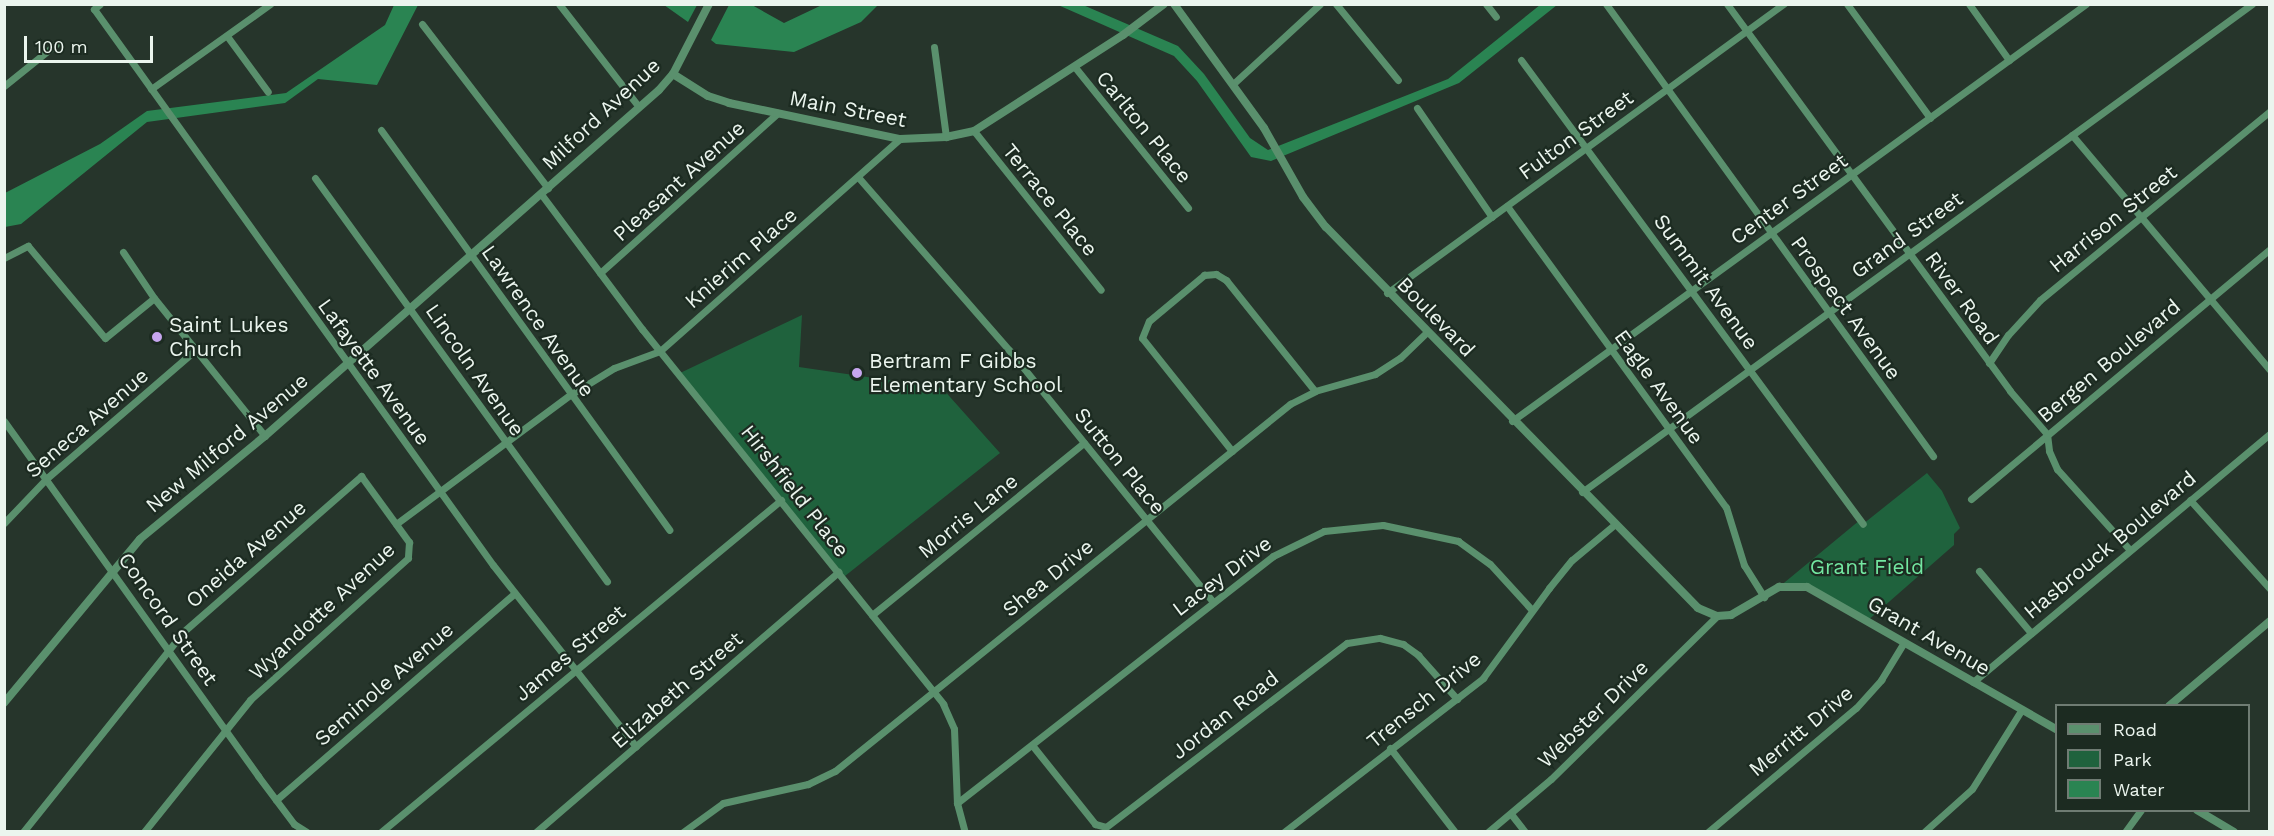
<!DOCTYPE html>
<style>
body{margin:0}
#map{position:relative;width:2274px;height:836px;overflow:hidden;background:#26352b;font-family:"Work Sans",sans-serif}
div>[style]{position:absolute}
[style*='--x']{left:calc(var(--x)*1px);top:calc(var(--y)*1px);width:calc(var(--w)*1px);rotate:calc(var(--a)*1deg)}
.green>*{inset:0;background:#1f623d}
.water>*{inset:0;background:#2a8452}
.minor>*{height:7px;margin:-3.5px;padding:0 3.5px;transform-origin:3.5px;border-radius:3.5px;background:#5a906d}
.tertiary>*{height:8px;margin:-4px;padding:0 4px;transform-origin:4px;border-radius:4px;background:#5a906d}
.dots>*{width:16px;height:16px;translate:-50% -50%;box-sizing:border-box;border:3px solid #1c2b21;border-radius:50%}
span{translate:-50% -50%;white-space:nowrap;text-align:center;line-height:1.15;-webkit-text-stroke:4.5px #1c2b21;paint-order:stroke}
.street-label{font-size:21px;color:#ebf5ee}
.poi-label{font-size:21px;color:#ebf5ee}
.left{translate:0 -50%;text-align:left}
.park-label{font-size:21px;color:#73e7a1}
.frame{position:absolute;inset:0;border:6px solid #ebf5ee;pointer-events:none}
.legend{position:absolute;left:2055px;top:704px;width:195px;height:108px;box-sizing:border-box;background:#1c2b21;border:2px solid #6f7c73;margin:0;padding:8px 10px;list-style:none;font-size:18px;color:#ebf5ee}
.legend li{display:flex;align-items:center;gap:12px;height:30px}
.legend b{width:30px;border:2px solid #6f7c73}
.scale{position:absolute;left:24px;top:36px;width:129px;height:27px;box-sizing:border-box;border:3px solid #ebf5ee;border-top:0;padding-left:8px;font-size:18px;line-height:21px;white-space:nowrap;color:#ebf5ee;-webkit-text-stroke:4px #1c2b21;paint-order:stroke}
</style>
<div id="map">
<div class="green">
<i style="clip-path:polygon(802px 315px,799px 367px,942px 388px,1000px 453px,845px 576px,678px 374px)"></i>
<i style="clip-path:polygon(1927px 473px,1942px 491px,1960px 528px,1954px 534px,1954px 545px,1866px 622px,1815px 591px,1779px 587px,1860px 520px,1863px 524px)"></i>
</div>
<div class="water">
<i style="clip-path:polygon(394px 5px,418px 5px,377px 85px,318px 79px,285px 103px,147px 122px,21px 224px,5px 227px,5px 193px,100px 144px,147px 111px,286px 93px,385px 25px)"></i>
<i style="clip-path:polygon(664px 5px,697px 5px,688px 22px)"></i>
<i style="clip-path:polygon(729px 5px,752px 5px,784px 23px,822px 5px,878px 5px,861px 22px,794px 52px,716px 44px,711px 40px)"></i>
<i style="clip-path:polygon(1058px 5px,1083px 5px,1178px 46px,1204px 74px,1250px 138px,1268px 150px,1448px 79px,1540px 5px,1557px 5px,1459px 83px,1271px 161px,1251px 157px,1197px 81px,1174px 56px)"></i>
</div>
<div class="minor">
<i style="--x:100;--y:4;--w:8;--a:140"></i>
<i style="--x:94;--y:9;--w:684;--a:54.34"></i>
<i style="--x:493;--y:565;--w:231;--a:51.8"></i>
<i style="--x:559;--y:4;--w:130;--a:52.2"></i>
<i style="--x:1336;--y:4;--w:98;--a:50.8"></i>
<i style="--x:1486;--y:4;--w:16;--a:52"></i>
<i style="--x:1606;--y:4;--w:558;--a:54.12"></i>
<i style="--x:1727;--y:4;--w:479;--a:53.8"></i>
<i style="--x:2010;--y:391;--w:57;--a:49.3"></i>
<i style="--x:2047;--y:434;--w:17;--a:83"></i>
<i style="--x:2049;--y:451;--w:20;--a:66"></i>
<i style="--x:2057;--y:469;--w:109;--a:48"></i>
<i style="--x:1847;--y:4;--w:141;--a:53.9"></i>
<i style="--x:1969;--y:4;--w:69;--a:54.5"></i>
<i style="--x:422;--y:24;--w:207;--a:52.5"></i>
<i style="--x:227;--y:36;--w:69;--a:53.8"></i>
<i style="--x:934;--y:47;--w:91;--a:82.4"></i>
<i style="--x:1521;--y:60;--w:576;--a:53.61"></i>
<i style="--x:1074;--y:66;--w:182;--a:51.2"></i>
<i style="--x:1233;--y:84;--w:118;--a:-42.6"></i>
<i style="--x:4;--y:86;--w:67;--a:-38.9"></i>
<i style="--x:151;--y:89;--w:146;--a:-35.5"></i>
<i style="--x:1417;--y:108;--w:132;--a:55.5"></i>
<i style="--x:381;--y:130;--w:493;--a:54.2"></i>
<i style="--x:974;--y:131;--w:203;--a:51.4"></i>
<i style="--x:2072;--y:135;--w:307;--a:49.9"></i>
<i style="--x:858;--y:177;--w:230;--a:48.9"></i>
<i style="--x:1009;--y:350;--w:324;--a:51"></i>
<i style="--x:315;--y:178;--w:498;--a:54.1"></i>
<i style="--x:541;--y:194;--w:169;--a:53.2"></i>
<i style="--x:642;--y:329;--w:481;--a:51.2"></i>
<i style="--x:943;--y:704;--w:27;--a:66"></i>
<i style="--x:954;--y:729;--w:74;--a:87.7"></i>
<i style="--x:957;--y:803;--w:30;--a:75"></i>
<i style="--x:1507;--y:206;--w:372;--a:54"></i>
<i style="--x:1726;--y:507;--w:61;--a:72.8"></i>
<i style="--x:1744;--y:565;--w:38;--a:58"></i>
<i style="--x:123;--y:252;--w:55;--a:56"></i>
<i style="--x:154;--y:298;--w:177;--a:51.2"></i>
<i style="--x:4;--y:258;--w:27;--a:-27"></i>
<i style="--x:28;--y:246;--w:120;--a:50.1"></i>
<i style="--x:105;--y:338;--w:63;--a:-39.2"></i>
<i style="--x:600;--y:273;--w:239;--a:-42"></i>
<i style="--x:1387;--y:293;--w:491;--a:-36.1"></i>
<i style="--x:1989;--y:363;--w:34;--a:-56"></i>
<i style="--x:2008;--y:335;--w:47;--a:-47.6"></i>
<i style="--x:2040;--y:300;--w:298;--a:-39.4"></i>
<i style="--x:4;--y:421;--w:437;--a:54.4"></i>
<i style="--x:258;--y:776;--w:60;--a:53.1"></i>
<i style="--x:294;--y:824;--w:15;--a:32"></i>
<i style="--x:1512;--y:421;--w:709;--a:-36"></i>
<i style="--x:1232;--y:451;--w:144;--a:-128.5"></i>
<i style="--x:1142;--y:338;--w:18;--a:-68"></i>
<i style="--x:1149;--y:321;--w:72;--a:-39.9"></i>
<i style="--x:1204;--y:275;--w:12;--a:-5"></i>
<i style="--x:1216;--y:274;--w:12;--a:31"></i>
<i style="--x:1226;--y:280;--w:142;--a:51.3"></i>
<i style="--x:1582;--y:492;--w:829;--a:-36.07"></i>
<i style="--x:1971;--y:499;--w:390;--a:-39.9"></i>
<i style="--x:2190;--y:500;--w:120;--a:48"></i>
<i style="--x:4;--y:523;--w:62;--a:-46.3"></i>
<i style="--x:47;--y:478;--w:194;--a:-40.8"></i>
<i style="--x:396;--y:524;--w:217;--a:-36.6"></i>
<i style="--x:570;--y:395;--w:52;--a:-31.5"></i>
<i style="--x:614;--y:368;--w:49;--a:-20.3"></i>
<i style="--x:660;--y:351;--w:320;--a:-41.5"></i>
<i style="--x:1979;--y:571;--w:81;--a:50"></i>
<i style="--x:872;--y:615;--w:273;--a:-39.1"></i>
<i style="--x:1973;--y:682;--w:387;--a:-39.9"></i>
<i style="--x:1032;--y:745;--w:101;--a:51.4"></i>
<i style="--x:1095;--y:824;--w:11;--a:15"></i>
<i style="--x:1106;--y:827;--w:303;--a:-37.4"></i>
<i style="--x:1347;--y:643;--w:33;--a:-9"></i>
<i style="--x:1380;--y:638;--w:24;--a:15"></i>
<i style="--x:1403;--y:644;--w:19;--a:36"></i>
<i style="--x:1418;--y:655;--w:59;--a:48.4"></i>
<i style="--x:1390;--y:748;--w:106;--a:52.3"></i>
<i style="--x:276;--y:800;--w:315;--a:-40.9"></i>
<i style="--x:957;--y:803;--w:401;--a:-38"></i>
<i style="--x:1273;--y:556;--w:57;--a:-26.1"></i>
<i style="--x:1324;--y:531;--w:59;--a:-5.8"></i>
<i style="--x:1383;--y:525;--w:77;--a:12"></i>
<i style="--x:1458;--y:541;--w:39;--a:36"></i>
<i style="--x:1490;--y:564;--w:62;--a:47.6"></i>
<i style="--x:1511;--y:814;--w:23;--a:52"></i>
<i style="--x:23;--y:832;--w:256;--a:-51.3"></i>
<i style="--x:183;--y:632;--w:237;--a:-41.2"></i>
<i style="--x:361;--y:476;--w:82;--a:54"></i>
<i style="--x:409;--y:542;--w:16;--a:94"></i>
<i style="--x:408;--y:558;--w:212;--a:138.1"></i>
<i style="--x:250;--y:700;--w:169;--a:128.8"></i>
<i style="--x:381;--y:832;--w:520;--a:-39.69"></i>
<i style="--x:536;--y:832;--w:399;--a:-40.7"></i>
<i style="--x:683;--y:832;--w:49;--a:-35.9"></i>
<i style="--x:723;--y:803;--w:87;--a:-12.6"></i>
<i style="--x:808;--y:784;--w:30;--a:-26"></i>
<i style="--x:835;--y:771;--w:585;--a:-38.89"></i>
<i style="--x:1290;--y:404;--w:28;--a:-27"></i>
<i style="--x:1315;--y:391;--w:62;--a:-15.8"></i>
<i style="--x:1375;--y:374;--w:30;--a:-33"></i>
<i style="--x:1400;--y:358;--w:36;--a:-44"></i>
<i style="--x:1284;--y:832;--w:252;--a:-37.7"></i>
<i style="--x:1483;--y:678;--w:112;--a:-53.7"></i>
<i style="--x:1549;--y:588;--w:36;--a:-51"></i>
<i style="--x:1572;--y:560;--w:56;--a:-39.9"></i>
<i style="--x:1488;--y:832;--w:82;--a:-40.1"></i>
<i style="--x:1551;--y:779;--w:233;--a:-44.5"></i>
<i style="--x:1708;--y:832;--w:193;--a:-40"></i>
<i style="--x:1856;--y:708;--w:38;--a:-48"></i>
<i style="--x:1881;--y:680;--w:42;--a:-58.6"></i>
<i style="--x:1924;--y:832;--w:64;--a:-41.9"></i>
<i style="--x:1972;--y:789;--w:94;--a:-58"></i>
<i style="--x:2125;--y:832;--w:27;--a:-54"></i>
</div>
<div class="tertiary">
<i style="--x:1174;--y:4;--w:153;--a:54"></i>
<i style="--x:1264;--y:128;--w:79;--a:60.5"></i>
<i style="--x:1303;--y:197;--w:38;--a:53"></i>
<i style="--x:1326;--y:227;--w:532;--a:45.68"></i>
<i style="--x:1698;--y:608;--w:21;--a:23"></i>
<i style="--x:1717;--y:616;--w:14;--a:-4"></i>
<i style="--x:1731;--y:615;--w:56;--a:-30.3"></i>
<i style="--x:1779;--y:587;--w:28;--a:0"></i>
<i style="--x:1807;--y:587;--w:287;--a:29.7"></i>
<i style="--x:673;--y:74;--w:41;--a:32.2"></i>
<i style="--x:708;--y:96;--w:22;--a:18"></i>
<i style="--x:729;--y:103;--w:175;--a:11.9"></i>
<i style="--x:900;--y:139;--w:46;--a:-2.5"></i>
<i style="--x:946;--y:137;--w:29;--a:-12"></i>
<i style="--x:974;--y:131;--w:177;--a:-32.8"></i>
<i style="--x:1123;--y:35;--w:51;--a:-37.1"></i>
<i style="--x:4;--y:703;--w:213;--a:-50.3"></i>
<i style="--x:140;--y:539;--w:162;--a:-39.5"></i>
<i style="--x:265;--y:436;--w:524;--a:-41.29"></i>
<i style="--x:659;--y:90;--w:21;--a:-49"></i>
<i style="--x:673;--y:74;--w:79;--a:-62.8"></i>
<i style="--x:2169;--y:706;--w:132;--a:-40.1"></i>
<i style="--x:2197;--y:810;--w:43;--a:30.7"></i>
</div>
<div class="dots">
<i style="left:157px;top:337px;background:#c7a6ef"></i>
<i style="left:857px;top:373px;background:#c7a6ef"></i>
</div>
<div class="street-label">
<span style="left:848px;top:109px;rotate:11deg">Main Street</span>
<span style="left:601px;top:114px;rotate:-43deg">Milford Avenue</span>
<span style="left:1144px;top:127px;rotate:51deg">Carlton Place</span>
<span style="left:1576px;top:135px;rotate:-36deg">Fulton Street</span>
<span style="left:679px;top:181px;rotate:-42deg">Pleasant Avenue</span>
<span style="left:1789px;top:199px;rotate:-36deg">Center Street</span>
<span style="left:1050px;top:200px;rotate:51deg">Terrace Place</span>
<span style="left:2113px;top:219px;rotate:-39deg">Harrison Street</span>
<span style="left:1907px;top:235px;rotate:-36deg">Grand Street</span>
<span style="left:741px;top:258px;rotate:-41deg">Knierim Place</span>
<span style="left:1706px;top:282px;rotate:54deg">Summit Avenue</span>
<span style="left:1962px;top:298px;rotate:54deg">River Road</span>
<span style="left:1846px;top:308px;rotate:54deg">Prospect Avenue</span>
<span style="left:1436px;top:317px;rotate:46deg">Boulevard</span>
<span style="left:538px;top:321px;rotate:55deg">Lawrence Avenue</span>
<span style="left:2109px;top:361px;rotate:-40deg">Bergen Boulevard</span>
<span style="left:475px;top:370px;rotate:55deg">Lincoln Avenue</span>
<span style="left:374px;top:372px;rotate:54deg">Lafayette Avenue</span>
<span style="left:1659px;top:387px;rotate:54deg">Eagle Avenue</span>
<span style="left:87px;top:423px;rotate:-41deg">Seneca Avenue</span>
<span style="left:227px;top:443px;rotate:-40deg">New Milford Avenue</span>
<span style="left:1120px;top:461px;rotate:51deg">Sutton Place</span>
<span style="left:795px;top:491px;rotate:52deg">Hirshfield Place</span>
<span style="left:968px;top:516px;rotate:-39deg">Morris Lane</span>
<span style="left:2110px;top:545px;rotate:-40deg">Hasbrouck Boulevard</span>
<span style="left:246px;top:554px;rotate:-41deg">Oneida Avenue</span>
<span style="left:1222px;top:576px;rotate:-37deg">Lacey Drive</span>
<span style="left:1048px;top:578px;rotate:-39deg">Shea Drive</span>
<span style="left:322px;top:611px;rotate:-43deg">Wyandotte Avenue</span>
<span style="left:168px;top:619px;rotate:55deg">Concord Street</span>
<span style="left:1929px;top:636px;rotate:30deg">Grant Avenue</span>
<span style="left:570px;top:653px;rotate:-40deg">James Street</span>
<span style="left:384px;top:684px;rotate:-41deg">Seminole Avenue</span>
<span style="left:677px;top:690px;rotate:-41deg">Elizabeth Street</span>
<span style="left:1424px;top:700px;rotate:-39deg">Trensch Drive</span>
<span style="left:1593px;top:714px;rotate:-44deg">Webster Drive</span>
<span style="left:1225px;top:715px;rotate:-38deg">Jordan Road</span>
<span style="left:1801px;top:731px;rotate:-40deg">Merritt Drive</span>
</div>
<div class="poi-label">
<span class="left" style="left:169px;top:337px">Saint Lukes<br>Church</span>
<span class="left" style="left:869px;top:373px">Bertram F Gibbs<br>Elementary School</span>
</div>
<div class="park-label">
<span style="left:1867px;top:567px">Grant Field</span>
</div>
<div class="frame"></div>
<ul class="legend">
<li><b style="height:8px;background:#5a906d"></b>Road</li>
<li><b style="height:16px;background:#1f623d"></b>Park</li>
<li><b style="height:16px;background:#2a8452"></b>Water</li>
</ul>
<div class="scale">100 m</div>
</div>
